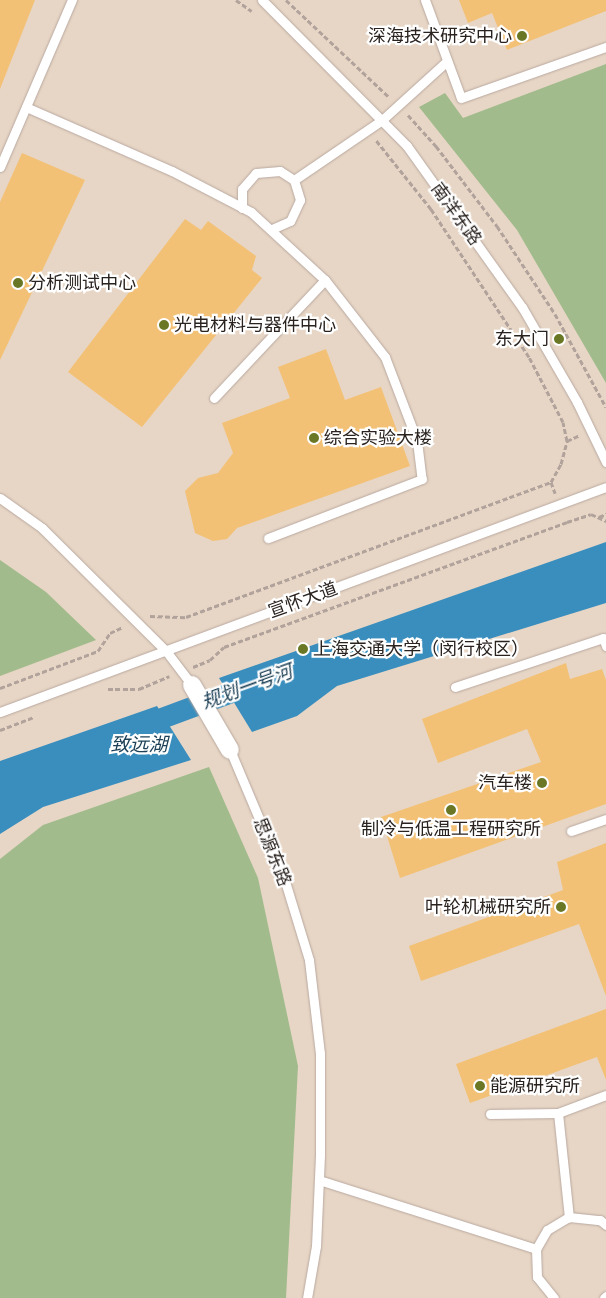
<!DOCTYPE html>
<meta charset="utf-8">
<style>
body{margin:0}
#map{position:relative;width:606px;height:1298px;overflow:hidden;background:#f1dfd7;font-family:"Crimson Pro","Noto Sans SC",serif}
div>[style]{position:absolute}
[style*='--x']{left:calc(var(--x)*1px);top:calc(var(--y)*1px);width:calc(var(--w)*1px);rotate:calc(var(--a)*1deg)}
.education>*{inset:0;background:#e7d6c5;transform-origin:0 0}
.green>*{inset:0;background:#a1bb8c}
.water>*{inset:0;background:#398ebe}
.canal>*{height:21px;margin:-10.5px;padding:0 10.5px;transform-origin:10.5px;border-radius:10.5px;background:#398ebe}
.building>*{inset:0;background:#f3c176}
.path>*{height:3px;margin-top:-1.5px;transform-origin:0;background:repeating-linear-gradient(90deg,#b1a39c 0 5px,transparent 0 7.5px)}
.roads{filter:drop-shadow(0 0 1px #b9a8a0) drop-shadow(0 0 1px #b9a8a0)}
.lane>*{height:9px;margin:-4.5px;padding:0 4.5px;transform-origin:4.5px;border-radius:4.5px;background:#fff}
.street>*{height:18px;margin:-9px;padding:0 9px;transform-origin:9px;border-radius:9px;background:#fff}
.dots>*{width:14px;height:14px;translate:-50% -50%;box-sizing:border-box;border:2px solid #fff;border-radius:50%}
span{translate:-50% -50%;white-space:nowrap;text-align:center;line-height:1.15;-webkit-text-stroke:4.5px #fff;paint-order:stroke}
.poi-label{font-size:18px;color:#29221f}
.right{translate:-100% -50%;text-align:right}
.left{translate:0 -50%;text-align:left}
.street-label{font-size:18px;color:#29221f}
.water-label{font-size:19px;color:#1e4157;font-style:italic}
</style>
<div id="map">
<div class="education">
<i style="left:0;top:0;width:606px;height:1298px"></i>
</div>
<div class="green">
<i style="clip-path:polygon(606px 64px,606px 383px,517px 230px,419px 107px,445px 93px,463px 118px)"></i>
<i style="clip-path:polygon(0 560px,46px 592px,96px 640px,0 676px)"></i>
<i style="clip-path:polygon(209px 767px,258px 878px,298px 1066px,286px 1298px,0 1298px,0 859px,43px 825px)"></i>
</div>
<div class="water">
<i style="clip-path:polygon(606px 542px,606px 603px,337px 686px,297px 716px,252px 732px,219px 678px)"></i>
<i style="clip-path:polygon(157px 706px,191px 760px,43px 807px,0 834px,0 761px)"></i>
</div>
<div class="canal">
<i style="--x:137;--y:727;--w:127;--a:-20.3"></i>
</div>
<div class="building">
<i style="clip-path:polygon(0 0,35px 0,0 89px)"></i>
<i style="clip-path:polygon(459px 0,606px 0,606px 11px,507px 50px,492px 13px,468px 23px)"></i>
<i style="clip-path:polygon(22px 153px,85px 180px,0 360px,0 202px)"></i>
<i style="clip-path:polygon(185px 219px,201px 230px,208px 221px,256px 256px,252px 270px,262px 278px,142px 427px,68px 372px)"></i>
<i style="clip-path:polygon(326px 349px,345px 400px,381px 387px,410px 466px,237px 528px,227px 539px,213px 541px,195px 533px,185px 491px,198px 478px,218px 473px,233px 453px,222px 423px,290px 398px,278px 367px)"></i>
<i style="clip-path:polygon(566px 663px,570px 679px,602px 669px,606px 680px,606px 804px,400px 878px,381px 817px,541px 762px,527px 729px,438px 763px,422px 719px)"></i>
<i style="clip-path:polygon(606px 843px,606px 996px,579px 924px,421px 981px,409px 946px,563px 890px,557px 862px)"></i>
<i style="clip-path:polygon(606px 1009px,606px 1080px,597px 1057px,470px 1103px,456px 1064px)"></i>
</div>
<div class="path">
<i style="--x:236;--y:0;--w:19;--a:35"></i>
<i style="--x:286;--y:0;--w:141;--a:43.3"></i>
<i style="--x:408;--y:115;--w:42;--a:47.9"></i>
<i style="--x:436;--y:146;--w:101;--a:52.7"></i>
<i style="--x:497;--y:226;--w:105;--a:56.6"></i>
<i style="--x:555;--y:314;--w:106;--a:61.3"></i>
<i style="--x:567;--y:441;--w:14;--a:-25"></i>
<i style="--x:551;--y:482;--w:12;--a:70"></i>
<i style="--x:599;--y:517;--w:8;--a:-23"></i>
<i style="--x:150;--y:616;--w:36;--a:2"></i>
<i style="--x:186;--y:617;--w:389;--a:-20.3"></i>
<i style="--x:551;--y:482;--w:21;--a:-61"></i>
<i style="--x:561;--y:464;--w:24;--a:-75"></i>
<i style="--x:567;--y:441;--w:19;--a:-102"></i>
<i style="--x:563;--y:422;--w:73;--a:-117.6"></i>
<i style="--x:529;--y:357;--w:178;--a:-123.5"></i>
<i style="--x:431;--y:209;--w:88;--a:-128.6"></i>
<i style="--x:193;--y:667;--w:18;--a:-22"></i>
<i style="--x:210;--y:660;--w:19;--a:-43"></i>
<i style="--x:224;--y:647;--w:365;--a:-20"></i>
<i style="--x:567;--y:522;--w:25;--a:-18"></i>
<i style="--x:591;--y:514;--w:17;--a:25"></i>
<i style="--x:0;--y:688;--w:105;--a:-20.7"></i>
<i style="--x:98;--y:651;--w:22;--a:-56"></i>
<i style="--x:110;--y:633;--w:14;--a:-25"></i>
<i style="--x:108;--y:689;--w:31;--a:0"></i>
<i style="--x:139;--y:689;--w:33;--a:-23"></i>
<i style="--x:0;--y:730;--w:36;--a:-21"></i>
</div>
<div class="roads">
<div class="lane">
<i style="--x:262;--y:0;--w:206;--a:45.2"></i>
<i style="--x:407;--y:146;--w:198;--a:54.5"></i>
<i style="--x:522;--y:307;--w:110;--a:59.9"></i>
<i style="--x:577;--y:402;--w:67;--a:64.2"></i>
<i style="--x:425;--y:0;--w:104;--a:69.8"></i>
<i style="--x:461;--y:98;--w:154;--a:-19.4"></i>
<i style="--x:26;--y:107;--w:159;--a:23.7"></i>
<i style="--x:172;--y:171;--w:89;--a:27.4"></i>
<i style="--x:251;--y:212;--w:100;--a:42.6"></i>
<i style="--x:325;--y:280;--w:98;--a:52.1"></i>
<i style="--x:385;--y:357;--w:90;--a:69.1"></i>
<i style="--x:417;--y:441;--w:38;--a:83"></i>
<i style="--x:422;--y:479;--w:165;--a:159"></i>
<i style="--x:0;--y:167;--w:182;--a:-66.7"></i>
<i style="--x:294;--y:180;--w:107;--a:-34.3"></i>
<i style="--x:382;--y:120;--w:88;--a:-42.2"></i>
<i style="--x:242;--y:208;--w:19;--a:-90"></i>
<i style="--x:242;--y:189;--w:21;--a:-49"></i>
<i style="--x:256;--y:173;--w:24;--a:-5"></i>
<i style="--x:280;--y:171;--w:17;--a:33"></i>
<i style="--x:294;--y:180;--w:21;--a:73"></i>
<i style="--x:300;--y:200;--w:23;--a:115"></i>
<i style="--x:290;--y:221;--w:20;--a:156"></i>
<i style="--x:214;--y:398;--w:162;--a:-46.8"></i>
<i style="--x:0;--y:498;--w:52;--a:35.5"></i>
<i style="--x:42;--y:528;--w:175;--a:44.8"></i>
<i style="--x:166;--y:651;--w:43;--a:52.6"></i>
<i style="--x:455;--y:687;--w:156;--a:-18.3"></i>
<i style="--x:603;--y:638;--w:9;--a:69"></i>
<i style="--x:0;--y:712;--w:646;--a:-20.37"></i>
<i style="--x:230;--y:750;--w:139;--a:67.1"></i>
<i style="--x:284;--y:878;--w:86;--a:73"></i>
<i style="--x:309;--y:960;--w:95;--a:83.3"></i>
<i style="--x:320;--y:1054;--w:101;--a:90"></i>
<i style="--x:320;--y:1155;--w:91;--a:92.5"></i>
<i style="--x:316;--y:1246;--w:53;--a:99.8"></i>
<i style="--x:571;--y:831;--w:37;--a:-19"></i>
<i style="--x:558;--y:1113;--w:105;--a:84"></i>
<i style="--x:490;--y:1114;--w:68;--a:-0.8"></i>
<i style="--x:558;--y:1113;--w:51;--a:-20.6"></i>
<i style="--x:319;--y:1180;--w:228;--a:17.6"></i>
<i style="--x:554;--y:1298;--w:27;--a:-129"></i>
<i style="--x:537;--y:1277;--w:28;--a:-92"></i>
<i style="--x:536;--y:1249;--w:22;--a:-60"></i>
<i style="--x:547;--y:1230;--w:26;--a:-31"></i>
<i style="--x:569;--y:1217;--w:31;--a:6"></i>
<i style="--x:600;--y:1220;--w:8;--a:40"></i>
<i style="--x:604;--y:1298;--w:3;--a:-45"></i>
</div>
<div class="street">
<i style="--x:192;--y:685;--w:75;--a:59.7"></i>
</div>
</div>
<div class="dots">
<i style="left:522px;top:36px;background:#6a7825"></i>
<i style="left:18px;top:283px;background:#6a7825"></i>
<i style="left:164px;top:325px;background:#6a7825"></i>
<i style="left:559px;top:339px;background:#6a7825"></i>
<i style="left:314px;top:438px;background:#6a7825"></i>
<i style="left:303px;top:649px;background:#6a7825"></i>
<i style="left:542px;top:783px;background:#6a7825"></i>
<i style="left:451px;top:810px;background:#6a7825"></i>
<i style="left:561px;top:907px;background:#6a7825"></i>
<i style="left:480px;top:1086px;background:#6a7825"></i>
</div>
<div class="poi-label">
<span class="right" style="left:512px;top:36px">深海技术研究中心</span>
<span class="left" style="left:28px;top:283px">分析测试中心</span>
<span class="left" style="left:174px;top:325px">光电材料与器件中心</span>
<span class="right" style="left:549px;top:339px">东大门</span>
<span class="left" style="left:324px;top:438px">综合实验大楼</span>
<span class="left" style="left:313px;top:649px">上海交通大学（闵行校区）</span>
<span class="right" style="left:532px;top:783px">汽车楼</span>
<span style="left:451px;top:829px">制冷与低温工程研究所</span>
<span class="right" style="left:551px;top:907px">叶轮机械研究所</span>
<span class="left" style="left:490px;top:1086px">能源研究所</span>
</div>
<div class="street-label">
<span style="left:456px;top:214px;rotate:54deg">南洋东路</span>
<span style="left:303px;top:600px;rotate:-20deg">宣怀大道</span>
<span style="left:272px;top:852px;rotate:68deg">思源东路</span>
</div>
<div class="water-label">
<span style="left:247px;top:687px;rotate:-20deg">规划一号河</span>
<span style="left:139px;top:745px">致远湖</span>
</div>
</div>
